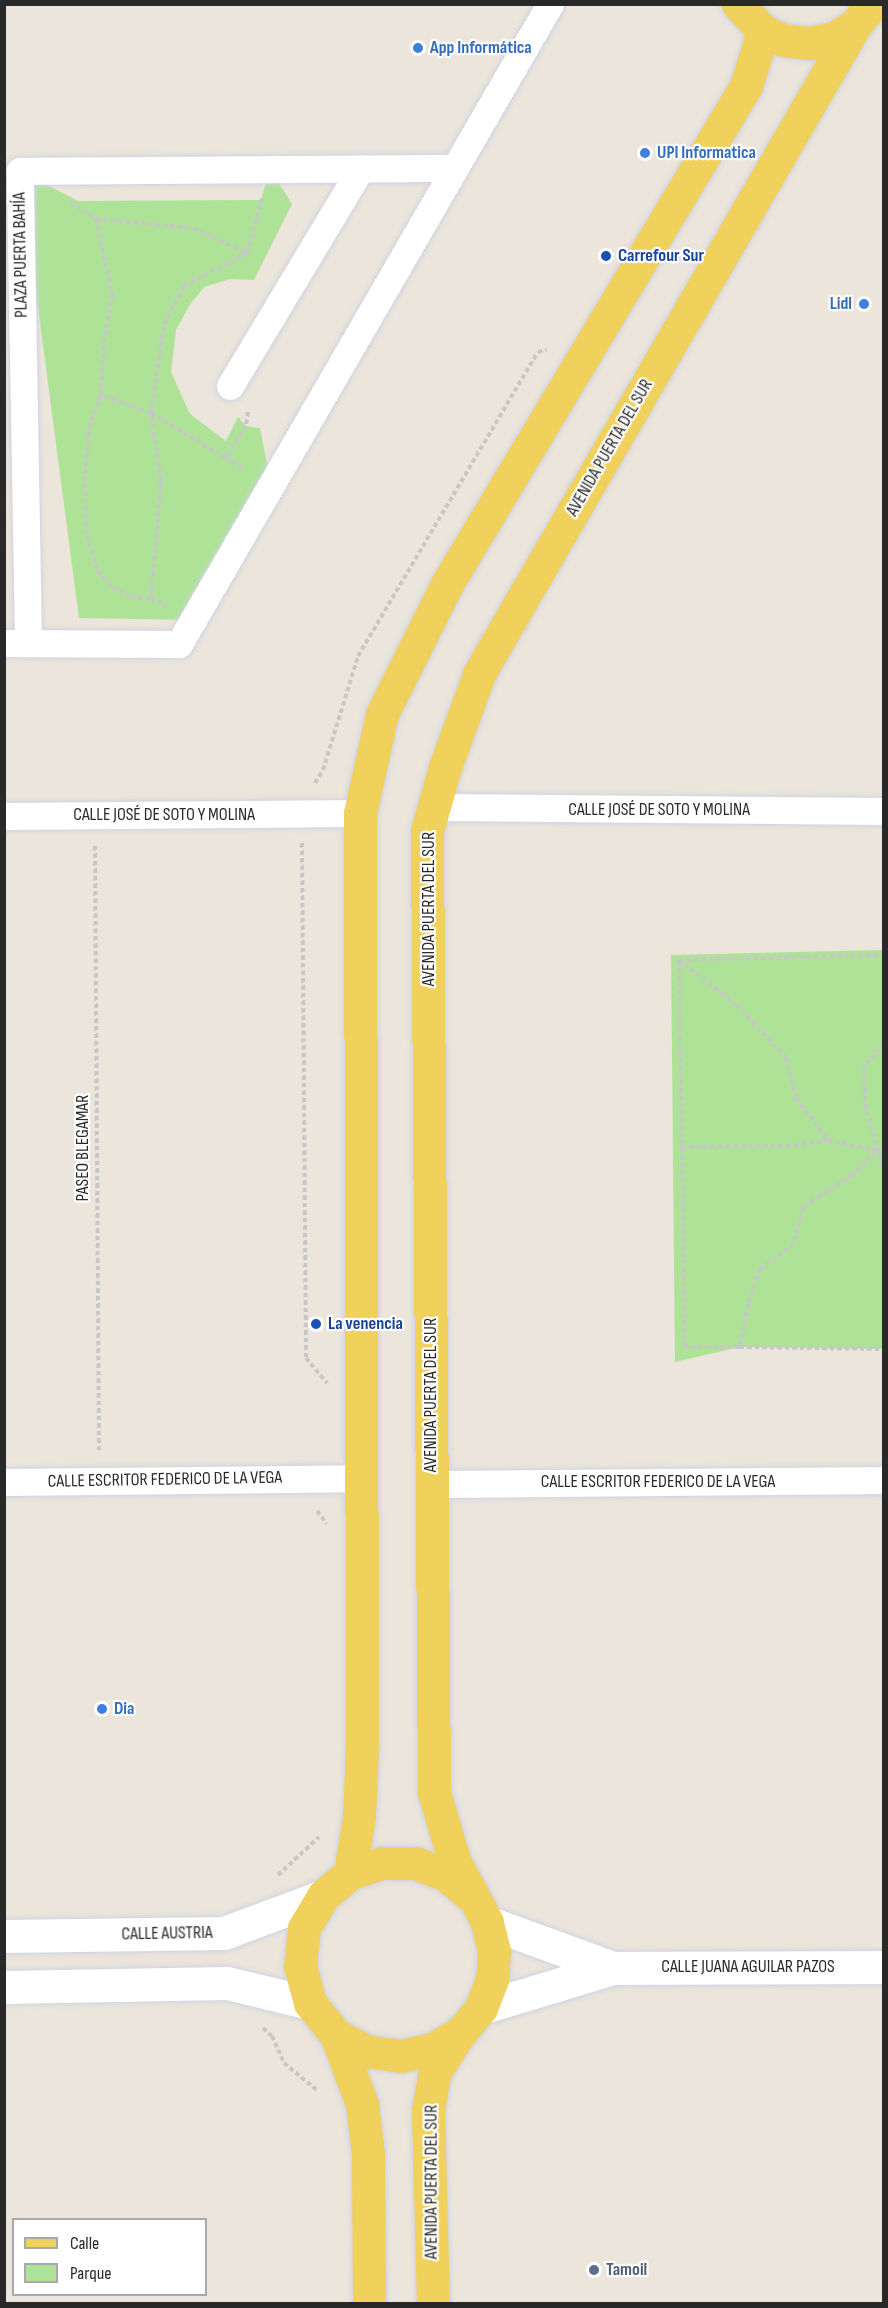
<!DOCTYPE html>
<meta charset="utf-8">
<style>
body{margin:0}
#map{position:relative;width:888px;height:2308px;overflow:hidden;background:#ebe5db;font-family:"Sofia Sans Condensed",sans-serif}
div>[style]{position:absolute}
[style*='--x']{left:calc(var(--x)*1px);top:calc(var(--y)*1px);width:calc(var(--w)*1px);rotate:calc(var(--a)*1deg)}
.green>*{inset:0;background:#aee297}
.path>*{height:4px;margin-top:-2px;transform-origin:0;background:repeating-linear-gradient(90deg,#c7c7c7 0 4.5px,transparent 0 7.5px)}
.roads{filter:drop-shadow(0 0 2px #d0d3e2) drop-shadow(0 0 2px #d0d3e2)}
.street>*{height:27px;margin:-13.5px;padding:0 13.5px;transform-origin:13.5px;border-radius:13.5px;background:#fff}
.secondary>*{height:33px;margin:-16.5px;padding:0 16.5px;transform-origin:16.5px;border-radius:16.5px;background:#fff}
.primary>*{height:33px;margin:-16.5px;padding:0 16.5px;transform-origin:16.5px;border-radius:16.5px;background:#f0d15b}
.dots>*{width:16px;height:16px;translate:-50% -50%;box-sizing:border-box;border:3px solid #fff;border-radius:50%}
span{translate:-50% -50%;white-space:nowrap;text-align:center;line-height:1.15;-webkit-text-stroke:4.5px #fff;paint-order:stroke}
.shop-label{font-size:18px;color:#366cbe;font-weight:700}
.left{translate:0 -50%;text-align:left}
.right{translate:-100% -50%;text-align:right}
.street-label{font-size:18px;color:#292929}
.transit-label{font-size:18px;color:#164399;font-weight:700}
.service-label{font-size:18px;color:#4e5e75;font-weight:700}
.frame{position:absolute;inset:0;border:6px solid #292929;pointer-events:none}
.legend{position:absolute;left:12px;top:2218px;width:195px;height:78px;box-sizing:border-box;background:#fff;border:2px solid #a9a9a9;margin:0;padding:8px 10px;list-style:none;font-size:18px;color:#292929}
.legend li{display:flex;align-items:center;gap:12px;height:30px}
.legend b{width:30px;border:2px solid #a9a9a9}
</style>
<div id="map">
<div class="green">
<i style="clip-path:polygon(270px 169px,292px 204px,254px 280px,230px 279px,204px 287px,189px 306px,176px 330px,171px 372px,190px 414px,226px 441px,238px 417px,246px 426px,260px 428px,271px 486px,193px 620px,79px 618px,20px 171px,78px 201px,261px 200px)"></i>
<i style="clip-path:polygon(883px 950px,883px 1349px,740px 1347px,675px 1362px,671px 955px)"></i>
</div>
<div class="path">
<i style="--x:70;--y:202;--w:31;--a:33"></i>
<i style="--x:96;--y:219;--w:97;--a:5.3"></i>
<i style="--x:193;--y:228;--w:59;--a:25.3"></i>
<i style="--x:96;--y:219;--w:77;--a:78"></i>
<i style="--x:112;--y:294;--w:60;--a:98.7"></i>
<i style="--x:103;--y:353;--w:42;--a:92.7"></i>
<i style="--x:248;--y:412;--w:14;--a:98"></i>
<i style="--x:246;--y:426;--w:38;--a:122"></i>
<i style="--x:226;--y:458;--w:87;--a:-149"></i>
<i style="--x:151;--y:413;--w:90;--a:-81.7"></i>
<i style="--x:164;--y:324;--w:43;--a:-62.2"></i>
<i style="--x:184;--y:286;--w:71;--a:-27.6"></i>
<i style="--x:247;--y:253;--w:56;--a:-74.5"></i>
<i style="--x:226;--y:458;--w:22;--a:32"></i>
<i style="--x:151;--y:598;--w:117;--a:-85.1"></i>
<i style="--x:161;--y:481;--w:69;--a:-98.4"></i>
<i style="--x:151;--y:413;--w:53;--a:-160.2"></i>
<i style="--x:101;--y:395;--w:31;--a:111"></i>
<i style="--x:90;--y:424;--w:45;--a:96.3"></i>
<i style="--x:85;--y:469;--w:67;--a:88.3"></i>
<i style="--x:87;--y:536;--w:37;--a:73"></i>
<i style="--x:98;--y:571;--w:22;--a:47"></i>
<i style="--x:113;--y:587;--w:21;--a:29"></i>
<i style="--x:131;--y:597;--w:20;--a:3"></i>
<i style="--x:151;--y:598;--w:17;--a:25"></i>
<i style="--x:315;--y:783;--w:15;--a:-58"></i>
<i style="--x:323;--y:770;--w:119;--a:-72.9"></i>
<i style="--x:358;--y:656;--w:353;--a:-59.4"></i>
<i style="--x:538;--y:352;--w:9;--a:-13"></i>
<i style="--x:302;--y:843;--w:515;--a:89.55"></i>
<i style="--x:306;--y:1358;--w:33;--a:50"></i>
<i style="--x:95;--y:846;--w:604;--a:89.62"></i>
<i style="--x:679;--y:960;--w:73;--a:37.8"></i>
<i style="--x:737;--y:1005;--w:72;--a:47.2"></i>
<i style="--x:786;--y:1058;--w:41;--a:76"></i>
<i style="--x:796;--y:1098;--w:53;--a:52.7"></i>
<i style="--x:884;--y:1043;--w:30;--a:131"></i>
<i style="--x:864;--y:1066;--w:38;--a:88"></i>
<i style="--x:865;--y:1104;--w:72;--a:74.6"></i>
<i style="--x:681;--y:1147;--w:106;--a:-0.5"></i>
<i style="--x:787;--y:1146;--w:41;--a:-8.3"></i>
<i style="--x:828;--y:1140;--w:57;--a:12.1"></i>
<i style="--x:876;--y:1151;--w:34;--a:135"></i>
<i style="--x:852;--y:1175;--w:59;--a:146.9"></i>
<i style="--x:803;--y:1207;--w:38;--a:104"></i>
<i style="--x:794;--y:1244;--w:42;--a:143.7"></i>
<i style="--x:760;--y:1269;--w:37;--a:109"></i>
<i style="--x:748;--y:1304;--w:44;--a:100.5"></i>
<i style="--x:740;--y:1347;--w:55;--a:180"></i>
<i style="--x:685;--y:1347;--w:387;--a:-90.9"></i>
<i style="--x:679;--y:960;--w:205;--a:-1.4"></i>
<i style="--x:740;--y:1347;--w:144;--a:0.8"></i>
<i style="--x:317;--y:1511;--w:16;--a:52"></i>
<i style="--x:278;--y:1875;--w:56;--a:-42.8"></i>
<i style="--x:263;--y:2028;--w:12;--a:42"></i>
<i style="--x:272;--y:2036;--w:30;--a:66"></i>
<i style="--x:284;--y:2063;--w:44;--a:39.5"></i>
</div>
<div class="roads">
<div class="street">
<i style="--x:230;--y:386;--w:254;--a:-59"></i>
<i style="--x:4;--y:643;--w:175;--a:0.3"></i>
<i style="--x:179;--y:644;--w:740;--a:-59.9"></i>
<i style="--x:28;--y:643;--w:472;--a:-91"></i>
<i style="--x:20;--y:171;--w:435;--a:-0.4"></i>
<i style="--x:434;--y:807;--w:450;--a:0.5"></i>
<i style="--x:4;--y:816;--w:356;--a:-0.5"></i>
<i style="--x:4;--y:1482;--w:357;--a:-0.6"></i>
<i style="--x:432;--y:1484;--w:452;--a:-0.5"></i>
</div>
<div class="secondary">
<i style="--x:487;--y:1922;--w:134;--a:20.1"></i>
<i style="--x:4;--y:1936;--w:220;--a:-0.8"></i>
<i style="--x:224;--y:1933;--w:106;--a:-20.5"></i>
<i style="--x:4;--y:1987;--w:223;--a:-1"></i>
<i style="--x:227;--y:1983;--w:85;--a:13.5"></i>
<i style="--x:481;--y:2008;--w:138;--a:-16.9"></i>
<i style="--x:613;--y:1968;--w:271;--a:-0.2"></i>
</div>
<div class="primary">
<i style="--x:738;--y:4;--w:37;--a:47"></i>
<i style="--x:763;--y:31;--w:22;--a:24"></i>
<i style="--x:783;--y:40;--w:26;--a:7"></i>
<i style="--x:809;--y:43;--w:25;--a:-11"></i>
<i style="--x:834;--y:38;--w:26;--a:-32"></i>
<i style="--x:350;--y:1873;--w:58;--a:-81"></i>
<i style="--x:359;--y:1816;--w:69;--a:-87.5"></i>
<i style="--x:362;--y:1747;--w:934;--a:-90.12"></i>
<i style="--x:360;--y:813;--w:101;--a:-77.5"></i>
<i style="--x:382;--y:714;--w:145;--a:-63.4"></i>
<i style="--x:447;--y:584;--w:581;--a:-59.02"></i>
<i style="--x:746;--y:86;--w:58;--a:-72.8"></i>
<i style="--x:336;--y:2035;--w:34;--a:28"></i>
<i style="--x:366;--y:2051;--w:34;--a:8"></i>
<i style="--x:400;--y:2056;--w:34;--a:-12"></i>
<i style="--x:433;--y:2049;--w:33;--a:-31"></i>
<i style="--x:461;--y:2032;--w:31;--a:-50"></i>
<i style="--x:481;--y:2008;--w:30;--a:-69"></i>
<i style="--x:492;--y:1980;--w:29;--a:-86"></i>
<i style="--x:494;--y:1951;--w:30;--a:-104"></i>
<i style="--x:487;--y:1922;--w:70;--a:-118"></i>
<i style="--x:454;--y:1860;--w:71;--a:-106.4"></i>
<i style="--x:434;--y:1792;--w:961;--a:-90.42"></i>
<i style="--x:427;--y:831;--w:66;--a:-74.3"></i>
<i style="--x:445;--y:767;--w:101;--a:-69.8"></i>
<i style="--x:480;--y:672;--w:749;--a:-59.88"></i>
<i style="--x:856;--y:24;--w:26;--a:-51"></i>
<i style="--x:369;--y:2304;--w:150;--a:-90.4"></i>
<i style="--x:368;--y:2154;--w:50;--a:-96.8"></i>
<i style="--x:362;--y:2104;--w:74;--a:-110.6"></i>
<i style="--x:336;--y:2035;--w:41;--a:-129.1"></i>
<i style="--x:310;--y:2003;--w:38;--a:-105"></i>
<i style="--x:300;--y:1966;--w:38;--a:-84"></i>
<i style="--x:304;--y:1928;--w:37;--a:-59"></i>
<i style="--x:323;--y:1896;--w:35;--a:-40"></i>
<i style="--x:350;--y:1873;--w:34;--a:-17"></i>
<i style="--x:382;--y:1863;--w:33;--a:0"></i>
<i style="--x:415;--y:1863;--w:33;--a:21"></i>
<i style="--x:446;--y:1875;--w:31;--a:40"></i>
<i style="--x:433;--y:2304;--w:194;--a:-91.5"></i>
<i style="--x:428;--y:2110;--w:39;--a:-80"></i>
<i style="--x:435;--y:2072;--w:45;--a:-57.7"></i>
</div>
</div>
<div class="dots">
<i style="left:418px;top:48px;background:#3f7fe0"></i>
<i style="left:645px;top:153px;background:#3f7fe0"></i>
<i style="left:606px;top:256px;background:#1a4fb4"></i>
<i style="left:864px;top:304px;background:#3f7fe0"></i>
<i style="left:316px;top:1324px;background:#1a4fb4"></i>
<i style="left:102px;top:1709px;background:#3f7fe0"></i>
<i style="left:594px;top:2270px;background:#5c6f8a"></i>
</div>
<div class="shop-label">
<span class="left" style="left:430px;top:48px">App Informática</span>
<span class="left" style="left:657px;top:153px">UPI Informatica</span>
<span class="right" style="left:852px;top:304px">Lidl</span>
<span class="left" style="left:114px;top:1709px">Dia</span>
</div>
<div class="street-label">
<span style="left:21px;top:255px;rotate:-91deg">PLAZA PUERTA BAHÍA</span>
<span style="left:610px;top:448px;rotate:-60deg">AVENIDA PUERTA DEL SUR</span>
<span style="left:659px;top:810px">CALLE JOSÉ DE SOTO Y MOLINA</span>
<span style="left:164px;top:815px">CALLE JOSÉ DE SOTO Y MOLINA</span>
<span style="left:429px;top:909px;rotate:-90deg">AVENIDA PUERTA DEL SUR</span>
<span style="left:83px;top:1148px;rotate:-90deg">PASEO BLEGAMAR</span>
<span style="left:431px;top:1395px;rotate:-90deg">AVENIDA PUERTA DEL SUR</span>
<span style="left:165px;top:1480px;rotate:-1deg">CALLE ESCRITOR FEDERICO DE LA VEGA</span>
<span style="left:658px;top:1482px">CALLE ESCRITOR FEDERICO DE LA VEGA</span>
<span style="left:167px;top:1934px;rotate:-1deg">CALLE AUSTRIA</span>
<span style="left:748px;top:1967px">CALLE JUANA AGUILAR PAZOS</span>
<span style="left:432px;top:2182px;rotate:-90deg">AVENIDA PUERTA DEL SUR</span>
</div>
<div class="transit-label">
<span class="left" style="left:618px;top:256px">Carrefour Sur</span>
<span class="left" style="left:328px;top:1324px">La venencia</span>
</div>
<div class="service-label">
<span class="left" style="left:606px;top:2270px">Tamoil</span>
</div>
<div class="frame"></div>
<ul class="legend">
<li><b style="height:8px;background:#f0d15b"></b>Calle</li>
<li><b style="height:16px;background:#aee297"></b>Parque</li>
</ul>
</div>
